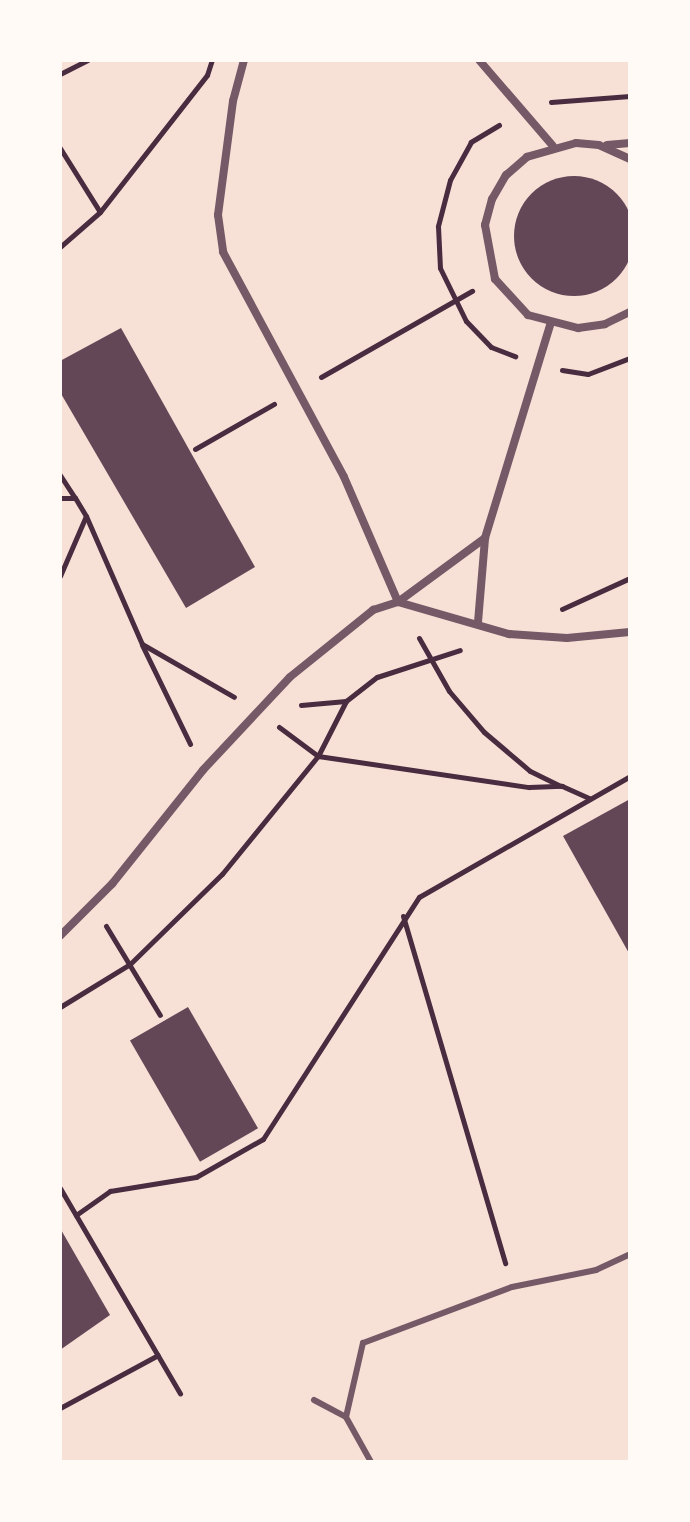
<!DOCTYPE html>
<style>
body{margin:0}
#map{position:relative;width:690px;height:1522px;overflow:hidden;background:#f7e1d7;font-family:"Asap Condensed",sans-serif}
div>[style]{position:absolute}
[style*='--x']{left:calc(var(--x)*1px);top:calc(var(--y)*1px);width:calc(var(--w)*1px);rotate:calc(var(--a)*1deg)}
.building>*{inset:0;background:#644757;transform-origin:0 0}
.round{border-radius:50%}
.path>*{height:5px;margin:-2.5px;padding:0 2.5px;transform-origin:2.5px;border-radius:2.5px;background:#4a2c40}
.service>*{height:6px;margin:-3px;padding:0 3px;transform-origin:3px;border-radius:3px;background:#755966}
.minor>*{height:8px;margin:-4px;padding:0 4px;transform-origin:4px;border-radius:4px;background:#755966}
span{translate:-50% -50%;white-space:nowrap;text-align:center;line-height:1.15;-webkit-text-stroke:8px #fffaf5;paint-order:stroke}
.frame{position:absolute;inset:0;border:62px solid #fffaf5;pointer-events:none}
</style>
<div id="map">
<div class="building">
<i class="round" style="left:514px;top:176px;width:120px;height:120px"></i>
<i style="clip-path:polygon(121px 328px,255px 567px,186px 608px,60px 392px,60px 361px)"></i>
<i style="clip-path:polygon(630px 799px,630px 955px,563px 836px)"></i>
<i style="left:188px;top:1007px;width:140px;height:67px;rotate:60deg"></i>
<i style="clip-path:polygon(60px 1228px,110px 1315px,60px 1350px)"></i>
</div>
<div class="path">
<i style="--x:60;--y:74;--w:31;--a:-27"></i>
<i style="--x:551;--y:102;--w:79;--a:-4.3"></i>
<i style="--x:499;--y:125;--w:33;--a:149"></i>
<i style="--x:471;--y:142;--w:43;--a:118.9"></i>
<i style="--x:450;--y:180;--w:48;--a:104.6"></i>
<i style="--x:438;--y:226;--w:42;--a:87.3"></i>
<i style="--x:440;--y:268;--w:59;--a:63.9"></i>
<i style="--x:466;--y:321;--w:36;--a:46"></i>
<i style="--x:491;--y:347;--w:26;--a:21"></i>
<i style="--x:60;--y:148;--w:75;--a:58"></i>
<i style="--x:100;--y:212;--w:53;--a:138.8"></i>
<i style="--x:100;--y:212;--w:174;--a:-52"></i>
<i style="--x:207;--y:75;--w:16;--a:-72"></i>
<i style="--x:562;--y:370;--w:26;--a:9"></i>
<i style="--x:588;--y:374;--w:45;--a:-20.9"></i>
<i style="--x:321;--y:377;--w:174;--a:-29.7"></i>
<i style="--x:195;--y:449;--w:91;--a:-29.7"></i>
<i style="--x:60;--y:475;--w:27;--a:57"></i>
<i style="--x:75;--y:498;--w:15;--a:180"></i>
<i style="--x:86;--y:516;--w:140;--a:66.4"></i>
<i style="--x:142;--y:644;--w:106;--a:29.9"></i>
<i style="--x:60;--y:576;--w:65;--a:-66.6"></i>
<i style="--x:86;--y:516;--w:21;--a:-121"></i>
<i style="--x:562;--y:609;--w:75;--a:-24.5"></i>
<i style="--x:419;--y:638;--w:61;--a:60.5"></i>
<i style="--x:449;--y:691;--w:54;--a:49.5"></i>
<i style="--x:484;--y:732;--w:60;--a:40.3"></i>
<i style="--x:530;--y:771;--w:34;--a:26"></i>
<i style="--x:142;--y:645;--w:110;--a:64.1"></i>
<i style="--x:301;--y:705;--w:45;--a:-5.1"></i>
<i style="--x:279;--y:727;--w:49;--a:36.6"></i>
<i style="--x:318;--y:756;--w:213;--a:8.4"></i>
<i style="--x:529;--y:787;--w:33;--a:-2"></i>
<i style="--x:562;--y:786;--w:30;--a:24"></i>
<i style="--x:403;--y:916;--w:362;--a:73.6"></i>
<i style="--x:106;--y:926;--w:104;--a:58.8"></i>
<i style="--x:60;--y:1007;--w:82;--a:-31.6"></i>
<i style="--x:130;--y:964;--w:129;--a:-44.4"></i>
<i style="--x:222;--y:874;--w:152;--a:-50.9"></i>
<i style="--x:318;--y:756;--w:62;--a:-63"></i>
<i style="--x:346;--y:701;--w:39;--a:-38"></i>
<i style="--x:377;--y:677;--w:87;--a:-18"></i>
<i style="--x:60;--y:1188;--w:238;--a:59.7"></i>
<i style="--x:76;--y:1215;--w:42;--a:-35.2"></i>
<i style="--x:110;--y:1191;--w:87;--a:-9.2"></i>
<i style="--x:196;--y:1177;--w:77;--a:-29.6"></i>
<i style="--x:263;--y:1139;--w:288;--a:-57.2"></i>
<i style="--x:419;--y:897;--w:243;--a:-29.8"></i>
<i style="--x:60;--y:1408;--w:111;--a:-28.4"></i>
</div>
<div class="service">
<i style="--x:314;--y:1400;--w:36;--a:28"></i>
<i style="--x:371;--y:1462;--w:51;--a:-119.1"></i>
<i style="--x:346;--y:1417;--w:76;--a:-77.1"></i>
<i style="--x:363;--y:1343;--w:159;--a:-20.6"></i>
<i style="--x:512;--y:1287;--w:86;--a:-11.4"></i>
<i style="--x:596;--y:1270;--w:38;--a:-25"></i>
</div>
<div class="minor">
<i style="--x:244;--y:60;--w:42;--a:105"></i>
<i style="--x:233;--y:101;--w:115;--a:97.5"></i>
<i style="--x:218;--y:215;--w:37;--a:82"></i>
<i style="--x:223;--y:252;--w:255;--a:61.7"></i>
<i style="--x:344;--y:477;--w:136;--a:66.6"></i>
<i style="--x:398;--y:602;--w:116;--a:16.1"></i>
<i style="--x:509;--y:634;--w:58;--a:3.9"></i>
<i style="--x:567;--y:638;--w:63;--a:-5.4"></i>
<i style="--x:479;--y:60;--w:113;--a:49.3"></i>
<i style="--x:607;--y:145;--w:23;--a:-5"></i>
<i style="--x:630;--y:159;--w:34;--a:-156"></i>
<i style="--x:599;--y:145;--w:23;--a:-175"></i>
<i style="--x:576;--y:143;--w:51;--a:164.1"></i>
<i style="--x:527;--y:157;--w:28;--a:139"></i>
<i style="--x:506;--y:175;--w:28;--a:120"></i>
<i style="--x:492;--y:199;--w:27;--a:105"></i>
<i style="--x:485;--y:225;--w:55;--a:79.5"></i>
<i style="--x:495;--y:279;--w:49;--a:47.5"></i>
<i style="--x:528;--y:315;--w:52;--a:14.6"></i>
<i style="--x:578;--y:328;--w:27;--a:-8"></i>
<i style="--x:605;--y:324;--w:28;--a:-26"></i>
<i style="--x:478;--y:622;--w:84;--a:-85.2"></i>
<i style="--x:60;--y:936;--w:74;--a:-45"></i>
<i style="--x:112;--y:884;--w:146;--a:-51.4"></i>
<i style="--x:203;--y:770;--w:127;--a:-46.9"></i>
<i style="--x:290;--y:677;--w:107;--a:-38.9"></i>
<i style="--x:373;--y:610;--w:26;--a:-18"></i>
<i style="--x:398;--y:602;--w:108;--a:-36.3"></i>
<i style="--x:485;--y:538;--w:223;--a:-73"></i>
</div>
<div class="frame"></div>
</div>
